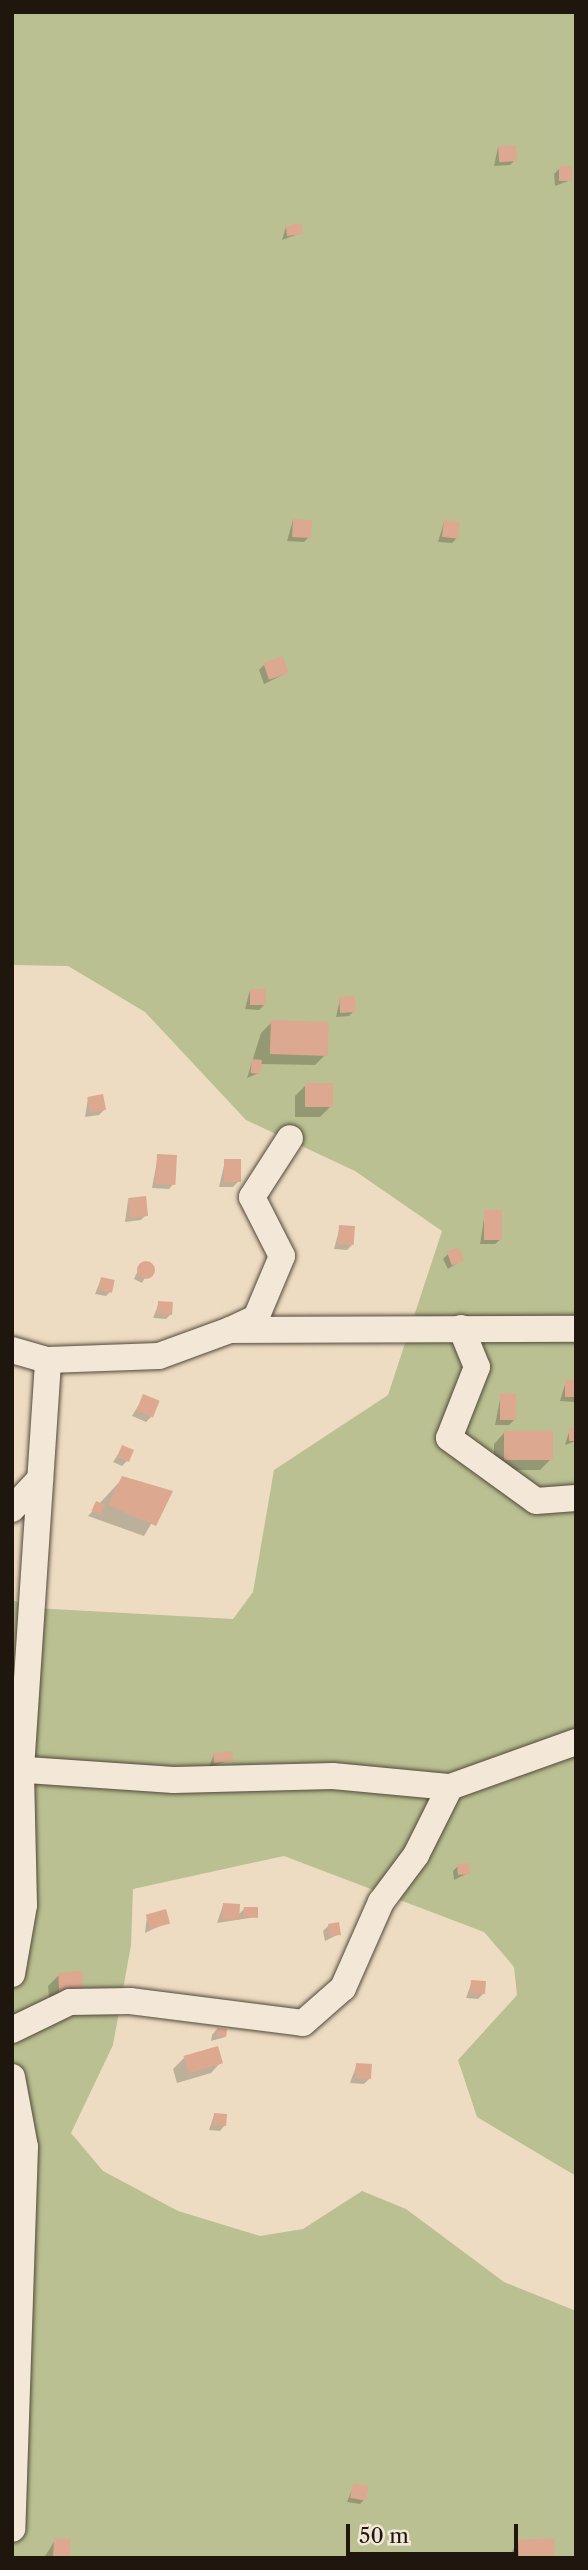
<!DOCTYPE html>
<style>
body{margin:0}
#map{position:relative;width:588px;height:2570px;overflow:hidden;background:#eddcc1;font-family:"Libre Caslon Text",serif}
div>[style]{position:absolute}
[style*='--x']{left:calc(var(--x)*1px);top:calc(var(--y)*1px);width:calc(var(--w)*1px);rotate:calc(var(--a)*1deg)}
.green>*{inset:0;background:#bac091}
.shadow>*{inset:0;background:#0003}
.building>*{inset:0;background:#dca890;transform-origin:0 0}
.round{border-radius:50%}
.roads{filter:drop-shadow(0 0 2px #52483b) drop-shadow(0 0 2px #52483b)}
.minor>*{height:26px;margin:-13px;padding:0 13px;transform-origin:13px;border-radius:13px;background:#f3e8d7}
span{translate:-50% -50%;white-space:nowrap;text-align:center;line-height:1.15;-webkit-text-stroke:5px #f3e8d7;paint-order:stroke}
.frame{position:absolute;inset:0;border:14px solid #1f160e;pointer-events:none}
.scale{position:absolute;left:346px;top:2524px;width:172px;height:32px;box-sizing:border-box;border:4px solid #1f160e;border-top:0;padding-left:9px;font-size:21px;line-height:24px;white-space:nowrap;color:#1f160e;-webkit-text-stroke:5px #f3e8d7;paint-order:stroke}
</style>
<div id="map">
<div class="green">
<i style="clip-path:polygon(12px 12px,576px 12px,576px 2176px,477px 2117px,458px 2060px,517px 1995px,514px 1967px,484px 1932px,284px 1856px,133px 1889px,131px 1945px,113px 2045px,71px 2133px,103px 2171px,178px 2211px,260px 2236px,303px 2229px,362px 2191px,406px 2209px,504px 2282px,576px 2311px,576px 2558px,12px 2558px,12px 1600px,34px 1608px,233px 1619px,253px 1592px,274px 1470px,388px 1395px,442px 1231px,355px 1171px,246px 1120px,145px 1012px,68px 966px,12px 965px)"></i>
</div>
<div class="shadow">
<i style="clip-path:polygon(498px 147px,515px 160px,510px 165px,494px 166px)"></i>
<i style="clip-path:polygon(559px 169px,571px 180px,555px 186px,554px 174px)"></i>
<i style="clip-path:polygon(286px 227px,301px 233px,282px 240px)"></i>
<i style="clip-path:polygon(293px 520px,309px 537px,304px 542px,287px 541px)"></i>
<i style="clip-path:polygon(444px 522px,457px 538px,452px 543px,438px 542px)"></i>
<i style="clip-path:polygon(264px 665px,287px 673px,264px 684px,259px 670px)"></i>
<i style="clip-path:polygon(250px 990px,264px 1005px,259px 1010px,245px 1009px)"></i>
<i style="clip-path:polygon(340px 999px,354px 1011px,349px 1016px,336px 1017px)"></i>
<i style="clip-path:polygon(272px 1022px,326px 1054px,315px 1065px,260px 1064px,259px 1073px,247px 1078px,261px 1033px)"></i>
<i style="clip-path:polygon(306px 1085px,331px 1106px,320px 1117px,295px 1117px,295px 1096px)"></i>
<i style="clip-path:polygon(88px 1098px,104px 1110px,99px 1115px,85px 1117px)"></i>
<i style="clip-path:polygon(158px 1156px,174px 1183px,169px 1189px,152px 1188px)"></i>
<i style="clip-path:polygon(225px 1161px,238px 1182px,233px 1187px,219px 1187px)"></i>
<i style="clip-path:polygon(128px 1200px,146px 1215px,141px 1220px,125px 1222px)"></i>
<i style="clip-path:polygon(485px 1212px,501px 1239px,495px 1244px,480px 1244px)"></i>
<i style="clip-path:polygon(340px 1227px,352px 1245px,347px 1250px,334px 1249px)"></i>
<i style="clip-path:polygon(448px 1254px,462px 1260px,448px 1269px,443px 1259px)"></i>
<i style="clip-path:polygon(140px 1266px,151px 1267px,142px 1283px,134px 1279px)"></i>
<i style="clip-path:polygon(101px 1279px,111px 1291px,106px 1296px,95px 1294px)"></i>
<i style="clip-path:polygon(159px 1303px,171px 1314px,166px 1319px,153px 1318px)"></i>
<i style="clip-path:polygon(566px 1381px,576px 1382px,576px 1402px,560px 1401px)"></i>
<i style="clip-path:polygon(501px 1394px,514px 1420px,509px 1425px,495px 1425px)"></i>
<i style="clip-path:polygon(144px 1396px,151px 1417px,146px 1422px,132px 1416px)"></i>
<i style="clip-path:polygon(570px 1429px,576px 1429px,576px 1441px,565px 1445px)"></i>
<i style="clip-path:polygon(504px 1433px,551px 1459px,540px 1470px,494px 1470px,494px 1444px)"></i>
<i style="clip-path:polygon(123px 1447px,127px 1461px,122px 1466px,113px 1462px)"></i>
<i style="clip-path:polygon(123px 1478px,170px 1492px,144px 1536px,88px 1516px)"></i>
<i style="clip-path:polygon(214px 1754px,231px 1760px,209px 1767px)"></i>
<i style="clip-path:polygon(458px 1866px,468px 1873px,454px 1880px,453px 1871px)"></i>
<i style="clip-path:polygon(223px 1905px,238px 1915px,244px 1909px,256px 1917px,217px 1923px)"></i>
<i style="clip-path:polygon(147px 1916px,168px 1922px,145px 1933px)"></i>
<i style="clip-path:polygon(328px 1926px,339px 1934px,325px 1941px,323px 1931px)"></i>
<i style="clip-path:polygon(80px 1973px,50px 2009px,48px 1986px,59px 1975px)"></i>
<i style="clip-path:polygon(472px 1981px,483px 1994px,478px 1999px,466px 1998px)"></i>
<i style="clip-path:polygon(217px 2029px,225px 2037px,211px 2041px,212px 2035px)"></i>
<i style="clip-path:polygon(184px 2058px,221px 2062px,211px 2073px,177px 2083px,173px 2069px)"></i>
<i style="clip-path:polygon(357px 2064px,369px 2079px,364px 2084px,350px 2083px)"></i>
<i style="clip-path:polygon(214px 2115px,225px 2125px,220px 2131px,209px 2130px)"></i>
<i style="clip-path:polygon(354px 2485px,365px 2499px,360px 2504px,347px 2502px)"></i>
<i style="clip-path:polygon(55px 2540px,69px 2558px,44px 2558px)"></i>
<i style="clip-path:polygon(518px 2541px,553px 2556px,508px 2558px)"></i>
</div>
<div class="building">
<i style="left:516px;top:145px;width:16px;height:18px;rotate:86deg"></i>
<i style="left:572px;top:166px;width:15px;height:13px;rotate:90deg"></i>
<i style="clip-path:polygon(301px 223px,303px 234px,287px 236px,286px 226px)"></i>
<i style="left:293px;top:519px;width:19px;height:18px;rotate:3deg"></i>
<i style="left:444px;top:520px;width:16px;height:17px;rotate:7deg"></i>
<i style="left:283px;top:656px;width:18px;height:21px;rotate:71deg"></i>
<i style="left:250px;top:989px;width:16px;height:16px"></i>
<i style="left:355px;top:996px;width:16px;height:16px;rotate:86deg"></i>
<i style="left:271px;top:1020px;width:58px;height:34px;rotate:2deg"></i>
<i style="left:252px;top:1059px;width:10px;height:14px;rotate:6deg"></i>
<i style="left:305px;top:1083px;width:28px;height:24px"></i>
<i style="left:103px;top:1094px;width:16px;height:16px;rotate:79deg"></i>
<i style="left:157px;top:1154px;width:20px;height:30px;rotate:3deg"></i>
<i style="left:224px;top:1159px;width:17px;height:23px"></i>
<i style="left:146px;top:1196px;width:20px;height:18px;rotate:84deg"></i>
<i style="left:484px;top:1210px;width:18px;height:30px"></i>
<i style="left:339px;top:1225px;width:16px;height:19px;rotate:4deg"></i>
<i style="left:459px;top:1247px;width:15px;height:13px;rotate:70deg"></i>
<i class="round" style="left:137px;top:1261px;width:18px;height:18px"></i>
<i style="left:101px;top:1277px;width:14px;height:13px;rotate:12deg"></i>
<i style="left:158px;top:1301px;width:15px;height:13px;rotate:4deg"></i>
<i style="left:565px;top:1380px;width:11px;height:17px"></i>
<i style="left:500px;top:1393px;width:16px;height:27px"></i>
<i style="left:143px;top:1394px;width:18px;height:18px;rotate:22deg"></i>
<i style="left:569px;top:1428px;width:7px;height:13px"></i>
<i style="left:504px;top:1431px;width:49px;height:29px"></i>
<i style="left:122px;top:1445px;width:13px;height:13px;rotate:23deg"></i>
<i style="clip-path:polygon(122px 1476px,173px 1491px,156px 1526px,108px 1505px)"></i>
<i style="left:96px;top:1501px;width:10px;height:11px;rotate:24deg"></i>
<i style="left:232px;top:1751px;width:10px;height:19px;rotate:84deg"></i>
<i style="left:469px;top:1863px;width:11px;height:12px;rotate:85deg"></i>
<i style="left:223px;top:1903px;width:17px;height:16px;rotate:3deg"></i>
<i style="clip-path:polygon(244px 1907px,258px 1907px,258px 1918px,243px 1917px)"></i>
<i style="left:166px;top:1909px;width:15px;height:21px;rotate:74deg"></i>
<i style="clip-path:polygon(339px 1922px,341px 1935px,329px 1936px,328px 1924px)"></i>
<i style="left:82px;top:1971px;width:26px;height:24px;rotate:86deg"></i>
<i style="left:471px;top:1980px;width:15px;height:13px;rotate:4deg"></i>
<i style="left:217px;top:2028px;width:10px;height:8px;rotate:6deg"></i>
<i style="left:218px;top:2046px;width:18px;height:36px;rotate:74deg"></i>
<i style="left:356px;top:2063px;width:16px;height:15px;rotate:4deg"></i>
<i style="left:214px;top:2113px;width:13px;height:12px;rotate:4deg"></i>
<i style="left:353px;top:2483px;width:16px;height:15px;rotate:11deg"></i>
<i style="left:54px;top:2538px;width:17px;height:20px;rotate:3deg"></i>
<i style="left:554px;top:2538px;width:19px;height:36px;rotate:87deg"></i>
</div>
<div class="roads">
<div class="minor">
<i style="--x:461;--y:1328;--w:42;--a:67.7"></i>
<i style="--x:477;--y:1367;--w:76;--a:111.5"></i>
<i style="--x:449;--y:1438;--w:107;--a:35.9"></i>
<i style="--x:536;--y:1501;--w:40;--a:-4.3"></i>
<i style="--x:230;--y:1330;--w:29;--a:-25"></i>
<i style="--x:256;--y:1318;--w:67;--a:-67.2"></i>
<i style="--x:282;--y:1256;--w:66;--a:-117"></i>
<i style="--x:252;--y:1197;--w:70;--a:-57.2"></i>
<i style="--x:12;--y:1350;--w:37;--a:16"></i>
<i style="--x:48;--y:1360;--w:111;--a:-2.1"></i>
<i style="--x:159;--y:1356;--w:76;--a:-20.1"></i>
<i style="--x:230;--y:1330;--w:346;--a:-0.2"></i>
<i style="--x:12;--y:1509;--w:41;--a:-47"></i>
<i style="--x:12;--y:1769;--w:162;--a:3.9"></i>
<i style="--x:174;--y:1780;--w:159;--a:-1.4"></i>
<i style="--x:333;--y:1776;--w:118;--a:5.4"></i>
<i style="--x:12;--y:1974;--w:70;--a:-80.1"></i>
<i style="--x:24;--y:1905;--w:136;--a:-91.3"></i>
<i style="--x:21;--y:1769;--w:410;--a:-86.2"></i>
<i style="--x:12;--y:2030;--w:64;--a:-25.8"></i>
<i style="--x:70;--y:2002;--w:60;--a:-1"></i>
<i style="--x:130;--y:2001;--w:174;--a:7.2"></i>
<i style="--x:303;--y:2023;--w:53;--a:-41.2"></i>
<i style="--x:343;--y:1988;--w:94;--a:-66.2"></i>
<i style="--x:381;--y:1902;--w:59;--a:-53.3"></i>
<i style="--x:416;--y:1855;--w:76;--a:-63.4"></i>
<i style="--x:450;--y:1787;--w:134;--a:-19.7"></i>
<i style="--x:12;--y:2077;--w:71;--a:79.5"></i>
<i style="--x:25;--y:2147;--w:382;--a:91.9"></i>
</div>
</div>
<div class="frame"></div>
<div class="scale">50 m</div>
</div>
